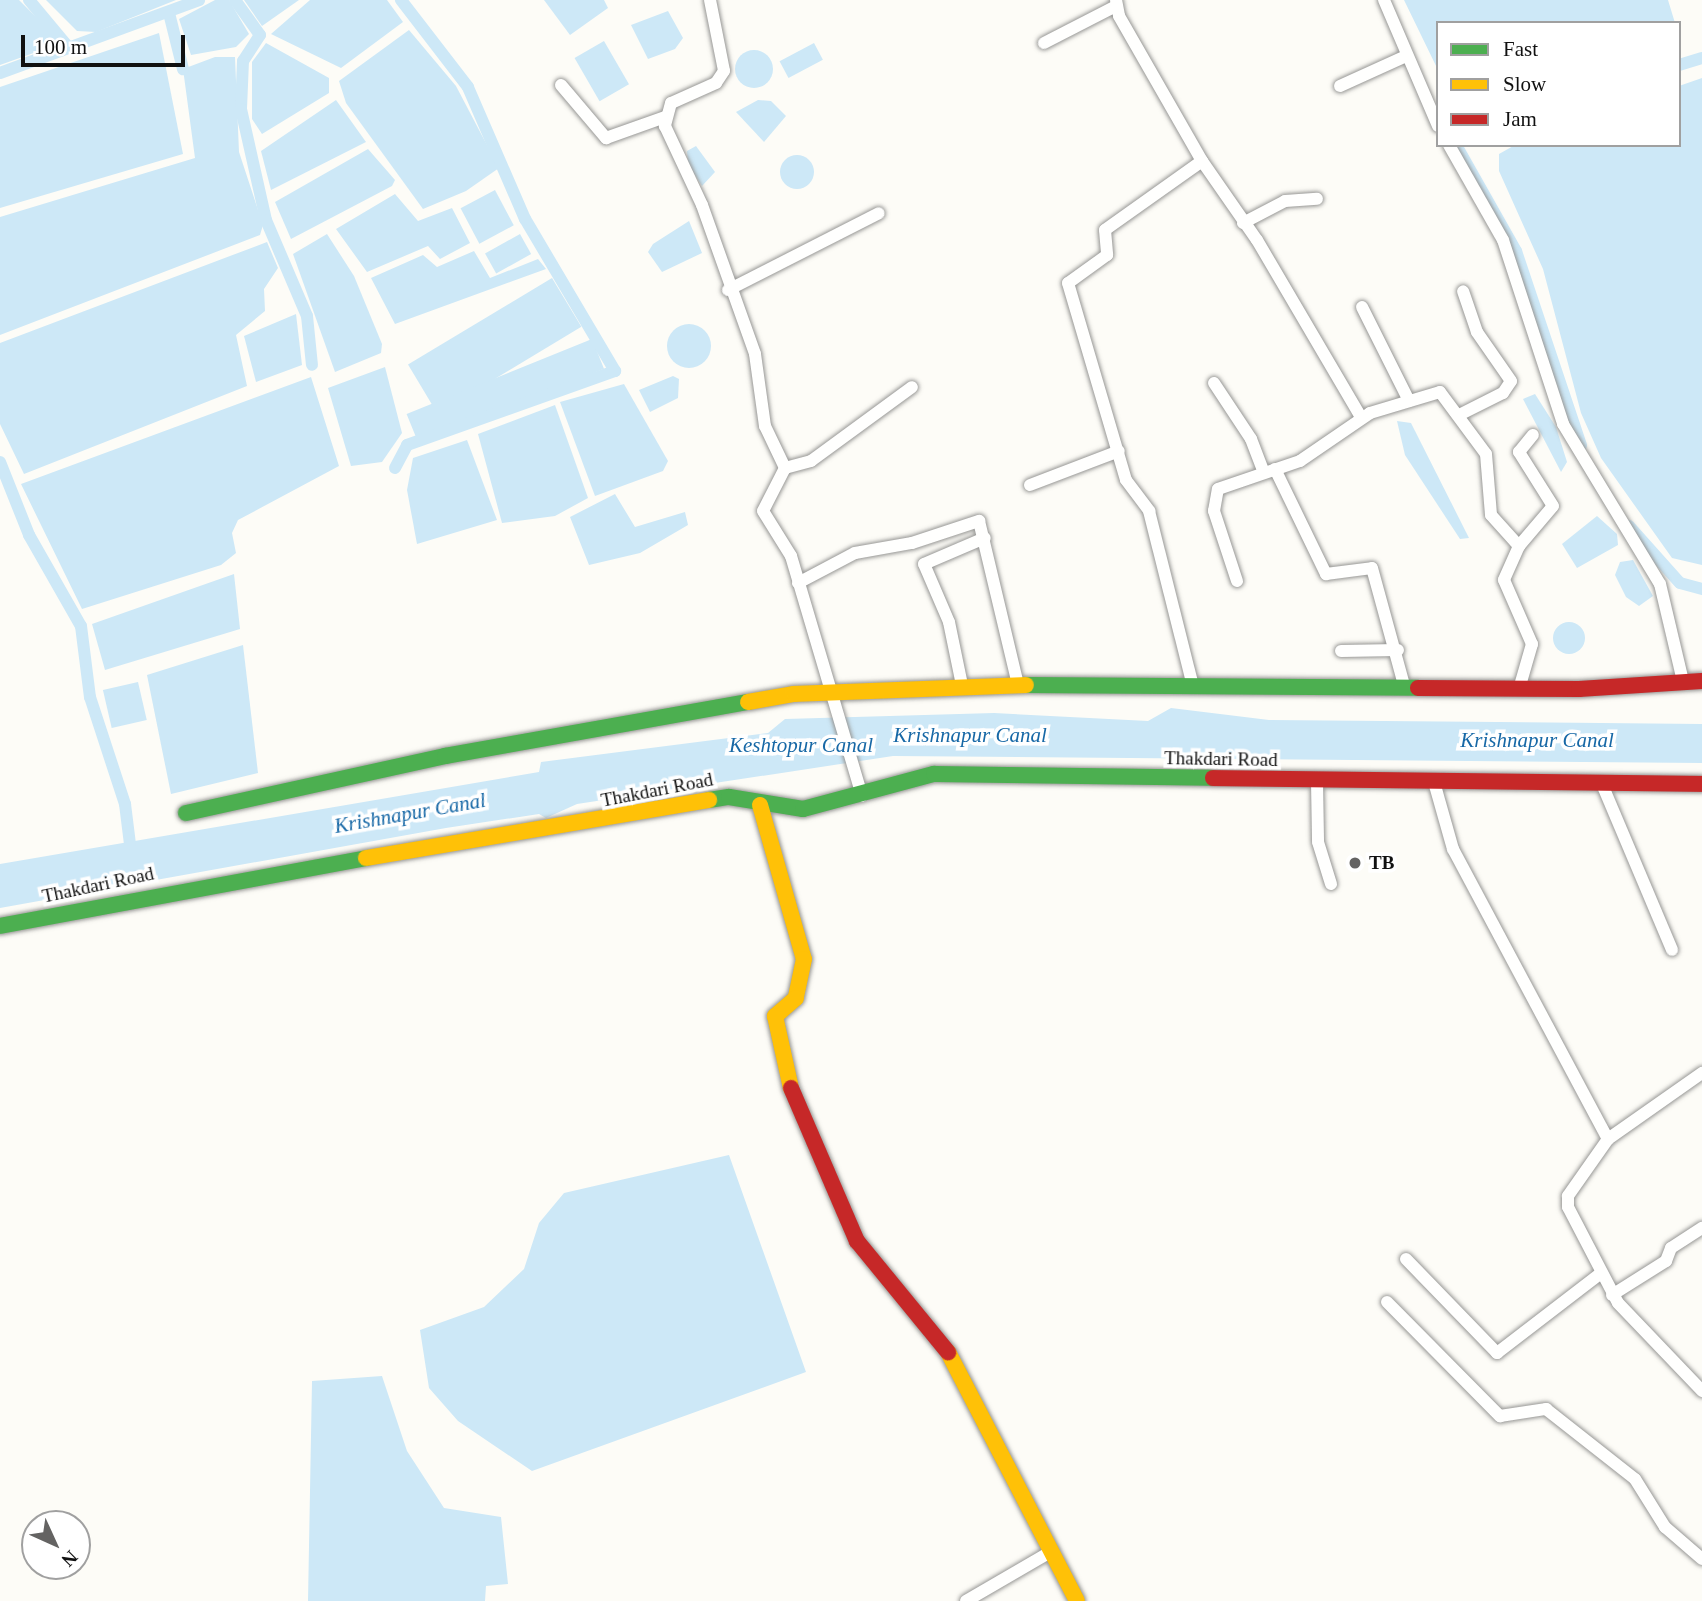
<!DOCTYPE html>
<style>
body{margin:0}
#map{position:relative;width:1702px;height:1601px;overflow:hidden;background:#fdfcf7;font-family:"Times New Roman",serif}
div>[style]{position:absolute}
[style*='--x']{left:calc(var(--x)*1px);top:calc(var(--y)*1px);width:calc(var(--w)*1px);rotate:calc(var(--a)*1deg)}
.water>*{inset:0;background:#cde8f7;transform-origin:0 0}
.round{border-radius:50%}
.canal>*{height:12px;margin:-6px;padding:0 6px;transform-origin:6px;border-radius:6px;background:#cde8f7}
.roads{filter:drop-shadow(0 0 2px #979795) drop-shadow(0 0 2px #979795)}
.street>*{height:12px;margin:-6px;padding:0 6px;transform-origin:6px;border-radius:6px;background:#fffffe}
.fast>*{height:16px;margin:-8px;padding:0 8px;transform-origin:8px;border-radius:8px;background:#4caf50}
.slow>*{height:16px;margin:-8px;padding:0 8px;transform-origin:8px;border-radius:8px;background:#ffc107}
.jam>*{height:16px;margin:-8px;padding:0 8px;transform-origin:8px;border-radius:8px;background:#c62828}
.dots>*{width:19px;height:19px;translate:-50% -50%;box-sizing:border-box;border:4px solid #fff;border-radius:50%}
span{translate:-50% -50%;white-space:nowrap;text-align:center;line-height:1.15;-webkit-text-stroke:7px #fff;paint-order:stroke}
.street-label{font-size:19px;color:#111}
.poi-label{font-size:19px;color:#111;font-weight:700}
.left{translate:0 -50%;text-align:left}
.water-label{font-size:21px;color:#1768a6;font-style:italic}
.legend{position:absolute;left:1436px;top:21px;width:245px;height:126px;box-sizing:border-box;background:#fff;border:2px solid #a0a0a0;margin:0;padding:9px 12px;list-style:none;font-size:21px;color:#111}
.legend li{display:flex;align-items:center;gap:14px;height:35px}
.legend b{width:35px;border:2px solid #a0a0a0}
.north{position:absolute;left:21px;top:1510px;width:70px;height:70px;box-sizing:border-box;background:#fff;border:2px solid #a0a0a0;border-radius:50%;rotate:135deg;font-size:19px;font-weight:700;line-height:28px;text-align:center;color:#111}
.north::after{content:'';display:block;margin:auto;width:24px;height:32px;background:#646362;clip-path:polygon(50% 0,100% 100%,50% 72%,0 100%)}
.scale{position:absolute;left:21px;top:35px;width:164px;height:32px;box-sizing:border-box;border:4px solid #111;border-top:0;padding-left:9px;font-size:21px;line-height:24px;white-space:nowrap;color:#111;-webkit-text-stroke:5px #fff;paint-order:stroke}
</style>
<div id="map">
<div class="water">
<i style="clip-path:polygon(0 0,19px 0,57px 38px,56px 45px,0 65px)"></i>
<i style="clip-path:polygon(46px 0,176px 0,96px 32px,77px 31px)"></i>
<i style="clip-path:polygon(215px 0,229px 0,249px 34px,236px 47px,191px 55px,179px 19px)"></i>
<i style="clip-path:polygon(244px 0,299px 0,262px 26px)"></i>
<i style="clip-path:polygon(310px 0,387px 0,403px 22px,341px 68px,271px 34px)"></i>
<i style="clip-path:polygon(544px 0,604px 0,608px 8px,570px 35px)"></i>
<i style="clip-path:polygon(1404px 0,1668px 0,1675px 23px,1438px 23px,1438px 70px)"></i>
<i style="clip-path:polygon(668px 11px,683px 38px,675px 49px,648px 59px,631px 25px)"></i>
<i style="clip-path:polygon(409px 30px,456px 86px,499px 168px,466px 191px,423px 209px,346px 103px,339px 81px)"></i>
<i style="clip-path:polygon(159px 33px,183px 154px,0 208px,0 87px)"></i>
<i style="left:604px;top:41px;width:50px;height:34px;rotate:60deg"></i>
<i style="clip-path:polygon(266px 43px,329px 78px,329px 93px,262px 134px,252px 119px,252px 62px)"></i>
<i style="left:814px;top:43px;width:19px;height:39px;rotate:62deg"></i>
<i class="round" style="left:735px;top:50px;width:38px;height:38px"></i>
<i style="clip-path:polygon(215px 57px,235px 57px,239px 152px,263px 225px,260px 235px,0 335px,0 217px,195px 158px,183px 69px)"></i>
<i style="clip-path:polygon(1702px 78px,1702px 565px,1672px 558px,1601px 458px,1581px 413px,1543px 269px,1499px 171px,1499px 154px,1515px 145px,1679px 145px,1679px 86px)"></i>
<i style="clip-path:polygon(336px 100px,366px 142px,271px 190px,261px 151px)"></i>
<i style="clip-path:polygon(758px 100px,771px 101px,786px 116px,764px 142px,736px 112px)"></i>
<i style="clip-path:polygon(696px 146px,715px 172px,702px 186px,688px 164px,687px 151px)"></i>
<i style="clip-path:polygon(368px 149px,395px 180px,392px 186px,291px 239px,275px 202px)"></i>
<i class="round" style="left:780px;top:155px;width:34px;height:34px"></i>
<i style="left:495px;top:190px;width:40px;height:39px;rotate:62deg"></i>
<i style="clip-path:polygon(395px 194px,418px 221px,452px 208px,470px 243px,440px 259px,428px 246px,367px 272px,336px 229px)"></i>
<i style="clip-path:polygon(689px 221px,702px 253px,662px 272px,648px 252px,653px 244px)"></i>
<i style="clip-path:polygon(327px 234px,354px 276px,382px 344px,381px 353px,335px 372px,293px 254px)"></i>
<i style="left:520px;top:234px;width:23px;height:40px;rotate:61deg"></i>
<i style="clip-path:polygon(267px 242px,278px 268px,264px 289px,265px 311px,236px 335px,247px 386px,24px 474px,0 424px,0 343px)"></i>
<i style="clip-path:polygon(474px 251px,490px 278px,538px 259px,546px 269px,395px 324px,371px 278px,423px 255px,437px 267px)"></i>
<i style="left:552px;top:278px;width:57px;height:168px;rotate:59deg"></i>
<i style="clip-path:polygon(296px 314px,302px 365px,256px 382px,244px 336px)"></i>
<i class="round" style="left:667px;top:324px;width:44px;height:44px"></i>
<i style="left:592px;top:339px;width:32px;height:200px;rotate:68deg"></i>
<i style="clip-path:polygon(385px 367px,402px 433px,382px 462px,351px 466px,328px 388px)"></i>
<i style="clip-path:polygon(673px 376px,679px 379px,678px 398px,650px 412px,639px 390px)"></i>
<i style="clip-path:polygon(311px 377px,339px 466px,238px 520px,232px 533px,236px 553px,221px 565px,82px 609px,21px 484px)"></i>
<i style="clip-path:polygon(624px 384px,668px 461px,663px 471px,595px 496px,560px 402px)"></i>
<i style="clip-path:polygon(1535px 394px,1556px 427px,1567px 462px,1561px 472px,1523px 399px)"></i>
<i style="clip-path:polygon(555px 405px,588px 498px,555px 516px,502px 523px,478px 434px)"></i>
<i style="clip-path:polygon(1397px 421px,1411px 423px,1469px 538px,1460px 539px,1405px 455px)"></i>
<i style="clip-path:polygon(467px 440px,497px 520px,417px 544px,407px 490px,413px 458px)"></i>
<i style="clip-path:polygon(615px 494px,635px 527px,685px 512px,688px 525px,640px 553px,589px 565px,570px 517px)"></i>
<i style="clip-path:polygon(1597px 516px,1617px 534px,1618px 545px,1577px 568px,1562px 544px)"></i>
<i style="clip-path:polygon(1633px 560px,1653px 596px,1639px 606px,1626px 597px,1615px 575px,1620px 562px)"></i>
<i style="clip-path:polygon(234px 574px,240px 629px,105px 670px,92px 624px)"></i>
<i class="round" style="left:1553px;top:622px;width:32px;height:32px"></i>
<i style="clip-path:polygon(243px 645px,258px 773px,171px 794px,147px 675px)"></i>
<i style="left:138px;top:682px;width:39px;height:36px;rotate:77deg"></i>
<i style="clip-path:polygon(1171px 708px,1269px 720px,1702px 724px,1702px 763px,893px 756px,577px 804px,546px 818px,539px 814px,446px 828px,0 908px,0 864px,539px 772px,541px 762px,768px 733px,785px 719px,994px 713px,1148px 721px)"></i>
<i style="clip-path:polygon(729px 1155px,806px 1372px,532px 1471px,458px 1421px,429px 1388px,420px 1330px,484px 1307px,524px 1269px,539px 1223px,564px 1193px)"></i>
<i style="clip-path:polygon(382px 1376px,407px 1451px,444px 1508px,501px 1517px,508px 1584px,486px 1586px,485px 1601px,308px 1601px,312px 1381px)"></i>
</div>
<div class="canal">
<i style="--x:29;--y:0;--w:62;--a:50.2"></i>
<i style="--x:235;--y:0;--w:43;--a:54.5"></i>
<i style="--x:260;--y:35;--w:31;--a:123"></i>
<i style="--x:243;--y:61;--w:48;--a:92.4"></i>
<i style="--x:241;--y:109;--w:114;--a:77.3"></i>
<i style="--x:266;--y:220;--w:104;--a:66.9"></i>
<i style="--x:307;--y:316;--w:49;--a:84.2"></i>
<i style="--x:169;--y:13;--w:58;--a:76"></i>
<i style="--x:1679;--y:65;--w:24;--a:-17"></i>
<i style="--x:0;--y:73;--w:212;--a:-20.1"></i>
<i style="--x:1456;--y:145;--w:122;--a:60.5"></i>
<i style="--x:1516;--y:251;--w:205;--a:71.5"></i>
<i style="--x:0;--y:462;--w:79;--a:68.3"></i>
<i style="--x:29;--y:535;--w:105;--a:60.3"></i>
<i style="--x:81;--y:626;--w:72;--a:82.8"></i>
<i style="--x:90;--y:697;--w:113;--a:71.9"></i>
<i style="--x:125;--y:804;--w:40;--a:82.9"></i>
<i style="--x:395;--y:468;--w:26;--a:-62"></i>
<i style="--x:407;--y:445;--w:221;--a:-19.6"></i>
<i style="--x:615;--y:371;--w:177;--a:-120.6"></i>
<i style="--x:525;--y:219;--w:144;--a:-113.4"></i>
<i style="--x:468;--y:87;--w:110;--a:-127.6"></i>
<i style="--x:1629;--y:526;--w:76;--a:48.2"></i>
<i style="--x:1680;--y:583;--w:23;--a:15"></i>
</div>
<div class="roads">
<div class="street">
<i style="--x:710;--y:0;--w:72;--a:78.8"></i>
<i style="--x:724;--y:71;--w:14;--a:124"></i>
<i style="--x:716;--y:83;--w:49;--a:156"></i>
<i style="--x:671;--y:103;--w:24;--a:105"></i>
<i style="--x:665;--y:126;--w:87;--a:64.9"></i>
<i style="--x:702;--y:205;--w:158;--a:70.4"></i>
<i style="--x:755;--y:354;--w:73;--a:82.1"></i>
<i style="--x:765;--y:426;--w:47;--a:64.5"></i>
<i style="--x:785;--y:468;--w:48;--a:117.1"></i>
<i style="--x:763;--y:511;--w:53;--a:58.1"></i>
<i style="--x:791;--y:556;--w:250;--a:73.5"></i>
<i style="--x:1116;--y:0;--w:16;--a:79"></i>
<i style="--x:1119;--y:16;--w:167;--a:60.2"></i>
<i style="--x:1202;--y:161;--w:119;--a:144.6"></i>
<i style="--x:1105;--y:230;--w:25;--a:85"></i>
<i style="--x:1107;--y:255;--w:48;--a:144.3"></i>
<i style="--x:1068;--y:283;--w:205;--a:73.6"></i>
<i style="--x:1126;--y:480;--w:39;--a:53"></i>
<i style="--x:1149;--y:511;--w:180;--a:75.9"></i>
<i style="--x:1384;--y:0;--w:137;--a:66.8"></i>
<i style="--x:1044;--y:43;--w:81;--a:-27.2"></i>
<i style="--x:561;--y:85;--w:70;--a:49.7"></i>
<i style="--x:606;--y:138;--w:63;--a:-19.6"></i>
<i style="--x:1340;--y:86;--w:72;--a:-24.4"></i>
<i style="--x:1449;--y:145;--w:109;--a:60.4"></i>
<i style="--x:1503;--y:240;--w:194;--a:71.9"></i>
<i style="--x:1563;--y:424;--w:187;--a:58.8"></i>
<i style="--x:1660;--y:584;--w:100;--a:76.7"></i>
<i style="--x:1202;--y:161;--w:96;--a:55.2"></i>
<i style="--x:1257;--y:240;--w:205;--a:59.6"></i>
<i style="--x:1243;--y:223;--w:47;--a:-27.6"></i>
<i style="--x:1285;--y:201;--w:32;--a:-4"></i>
<i style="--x:728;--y:290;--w:169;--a:-27"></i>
<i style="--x:1362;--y:307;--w:105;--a:63.4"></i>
<i style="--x:1214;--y:383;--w:67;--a:56.5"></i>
<i style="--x:1251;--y:439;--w:36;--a:69"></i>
<i style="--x:1461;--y:414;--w:47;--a:-26.6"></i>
<i style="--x:1503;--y:393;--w:14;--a:-56"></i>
<i style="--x:1511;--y:381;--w:60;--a:-124.8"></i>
<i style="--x:1477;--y:332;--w:43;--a:-108.9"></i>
<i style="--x:785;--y:468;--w:27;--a:-15"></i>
<i style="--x:811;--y:461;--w:125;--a:-36.2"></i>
<i style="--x:1275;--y:469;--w:117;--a:64.1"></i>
<i style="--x:1326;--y:574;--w:46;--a:-7.4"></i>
<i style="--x:1372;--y:568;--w:121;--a:74.7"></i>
<i style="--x:1030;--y:485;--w:95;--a:-20.9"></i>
<i style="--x:1519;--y:546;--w:52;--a:-49.6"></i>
<i style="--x:1553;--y:506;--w:64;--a:-122.2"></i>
<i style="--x:1519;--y:452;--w:22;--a:-51"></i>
<i style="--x:1237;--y:581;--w:74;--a:-108.2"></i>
<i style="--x:1214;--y:511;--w:22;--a:-80"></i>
<i style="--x:1218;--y:489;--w:87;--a:-18.9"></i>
<i style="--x:1300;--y:461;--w:85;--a:-34.4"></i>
<i style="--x:1370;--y:413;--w:73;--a:-16.7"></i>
<i style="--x:1440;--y:392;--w:77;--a:53.4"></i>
<i style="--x:1486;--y:454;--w:61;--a:85.3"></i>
<i style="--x:1491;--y:515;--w:42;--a:47.9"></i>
<i style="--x:1519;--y:546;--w:37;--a:114"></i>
<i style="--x:1504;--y:580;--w:70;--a:66.4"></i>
<i style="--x:1532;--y:644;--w:47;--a:106.1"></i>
<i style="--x:798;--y:583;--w:64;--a:-27.8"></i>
<i style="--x:855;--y:553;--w:58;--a:-10"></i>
<i style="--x:912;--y:543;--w:71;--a:-18.2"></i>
<i style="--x:979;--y:521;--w:169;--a:76.6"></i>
<i style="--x:1341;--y:651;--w:57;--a:-1"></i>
<i style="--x:962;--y:685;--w:64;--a:-101.7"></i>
<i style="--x:949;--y:622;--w:63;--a:-113.3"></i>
<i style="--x:924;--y:564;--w:66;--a:-23.1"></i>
<i style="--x:1317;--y:782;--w:60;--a:89"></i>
<i style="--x:1318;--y:842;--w:44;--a:72.8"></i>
<i style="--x:1434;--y:782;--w:70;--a:74.2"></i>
<i style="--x:1453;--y:849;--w:329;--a:61.9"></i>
<i style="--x:1608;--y:1139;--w:115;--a:-35.1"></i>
<i style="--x:1602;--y:784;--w:180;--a:67.1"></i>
<i style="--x:1608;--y:1139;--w:70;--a:125.1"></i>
<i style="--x:1568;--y:1196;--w:11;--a:90"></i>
<i style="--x:1568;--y:1207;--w:108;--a:62.5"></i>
<i style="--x:1618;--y:1303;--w:122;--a:46.3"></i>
<i style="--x:1406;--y:1259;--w:131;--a:45.9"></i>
<i style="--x:1497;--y:1353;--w:130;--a:-37.5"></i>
<i style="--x:1612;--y:1295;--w:64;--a:-32.2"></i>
<i style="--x:1666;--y:1261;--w:14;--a:-69"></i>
<i style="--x:1671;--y:1248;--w:37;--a:-33"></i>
<i style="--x:1387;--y:1302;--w:161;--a:45.3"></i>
<i style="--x:1500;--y:1416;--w:47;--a:-8.7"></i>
<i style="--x:1546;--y:1409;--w:113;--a:38.2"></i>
<i style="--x:1635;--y:1479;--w:57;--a:58"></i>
<i style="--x:1665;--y:1527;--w:49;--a:40.9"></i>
<i style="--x:966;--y:1601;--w:99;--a:-30.2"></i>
</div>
<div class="fast">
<i style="--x:1026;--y:685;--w:392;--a:0.4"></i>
<i style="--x:709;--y:800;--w:20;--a:-9"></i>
<i style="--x:729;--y:797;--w:75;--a:9.2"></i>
<i style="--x:803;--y:809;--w:136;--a:-15"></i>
<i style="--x:934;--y:774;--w:279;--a:0.8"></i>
<i style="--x:186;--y:813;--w:265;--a:-12.4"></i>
<i style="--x:445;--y:756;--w:308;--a:-10.1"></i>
<i style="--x:0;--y:926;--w:372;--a:-10.5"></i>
</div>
<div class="slow">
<i style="--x:748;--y:702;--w:47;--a:-9.9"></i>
<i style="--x:794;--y:694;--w:232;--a:-2.2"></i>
<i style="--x:760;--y:805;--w:160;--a:74.1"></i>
<i style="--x:804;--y:959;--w:40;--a:102"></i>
<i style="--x:796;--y:998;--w:28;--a:139"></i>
<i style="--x:775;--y:1016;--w:74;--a:77.5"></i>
<i style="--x:366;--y:858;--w:348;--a:-9.6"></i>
<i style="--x:948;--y:1352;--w:280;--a:62.6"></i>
</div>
<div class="jam">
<i style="--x:1418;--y:688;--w:161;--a:0.4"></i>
<i style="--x:1579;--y:689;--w:123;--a:-3.7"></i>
<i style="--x:1213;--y:778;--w:489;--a:0.7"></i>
<i style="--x:791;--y:1088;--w:167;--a:66.7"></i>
<i style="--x:857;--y:1241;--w:144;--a:50.7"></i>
</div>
</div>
<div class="dots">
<i style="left:1355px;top:863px;background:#646362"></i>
</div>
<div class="street-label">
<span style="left:1221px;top:759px;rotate:1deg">Thakdari Road</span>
<span style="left:657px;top:790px;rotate:-11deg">Thakdari Road</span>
<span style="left:98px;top:885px;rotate:-12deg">Thakdari Road</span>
</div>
<div class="poi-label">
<span class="left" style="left:1369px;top:863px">TB</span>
</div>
<div class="water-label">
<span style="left:970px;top:735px">Krishnapur Canal</span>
<span style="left:1537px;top:740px">Krishnapur Canal</span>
<span style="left:801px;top:745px">Keshtopur Canal</span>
<span style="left:410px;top:813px;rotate:-10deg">Krishnapur Canal</span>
</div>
<ul class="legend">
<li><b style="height:9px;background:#4caf50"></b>Fast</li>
<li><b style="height:9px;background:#ffc107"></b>Slow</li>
<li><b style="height:9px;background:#c62828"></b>Jam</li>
</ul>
<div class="north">N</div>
<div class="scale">100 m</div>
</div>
